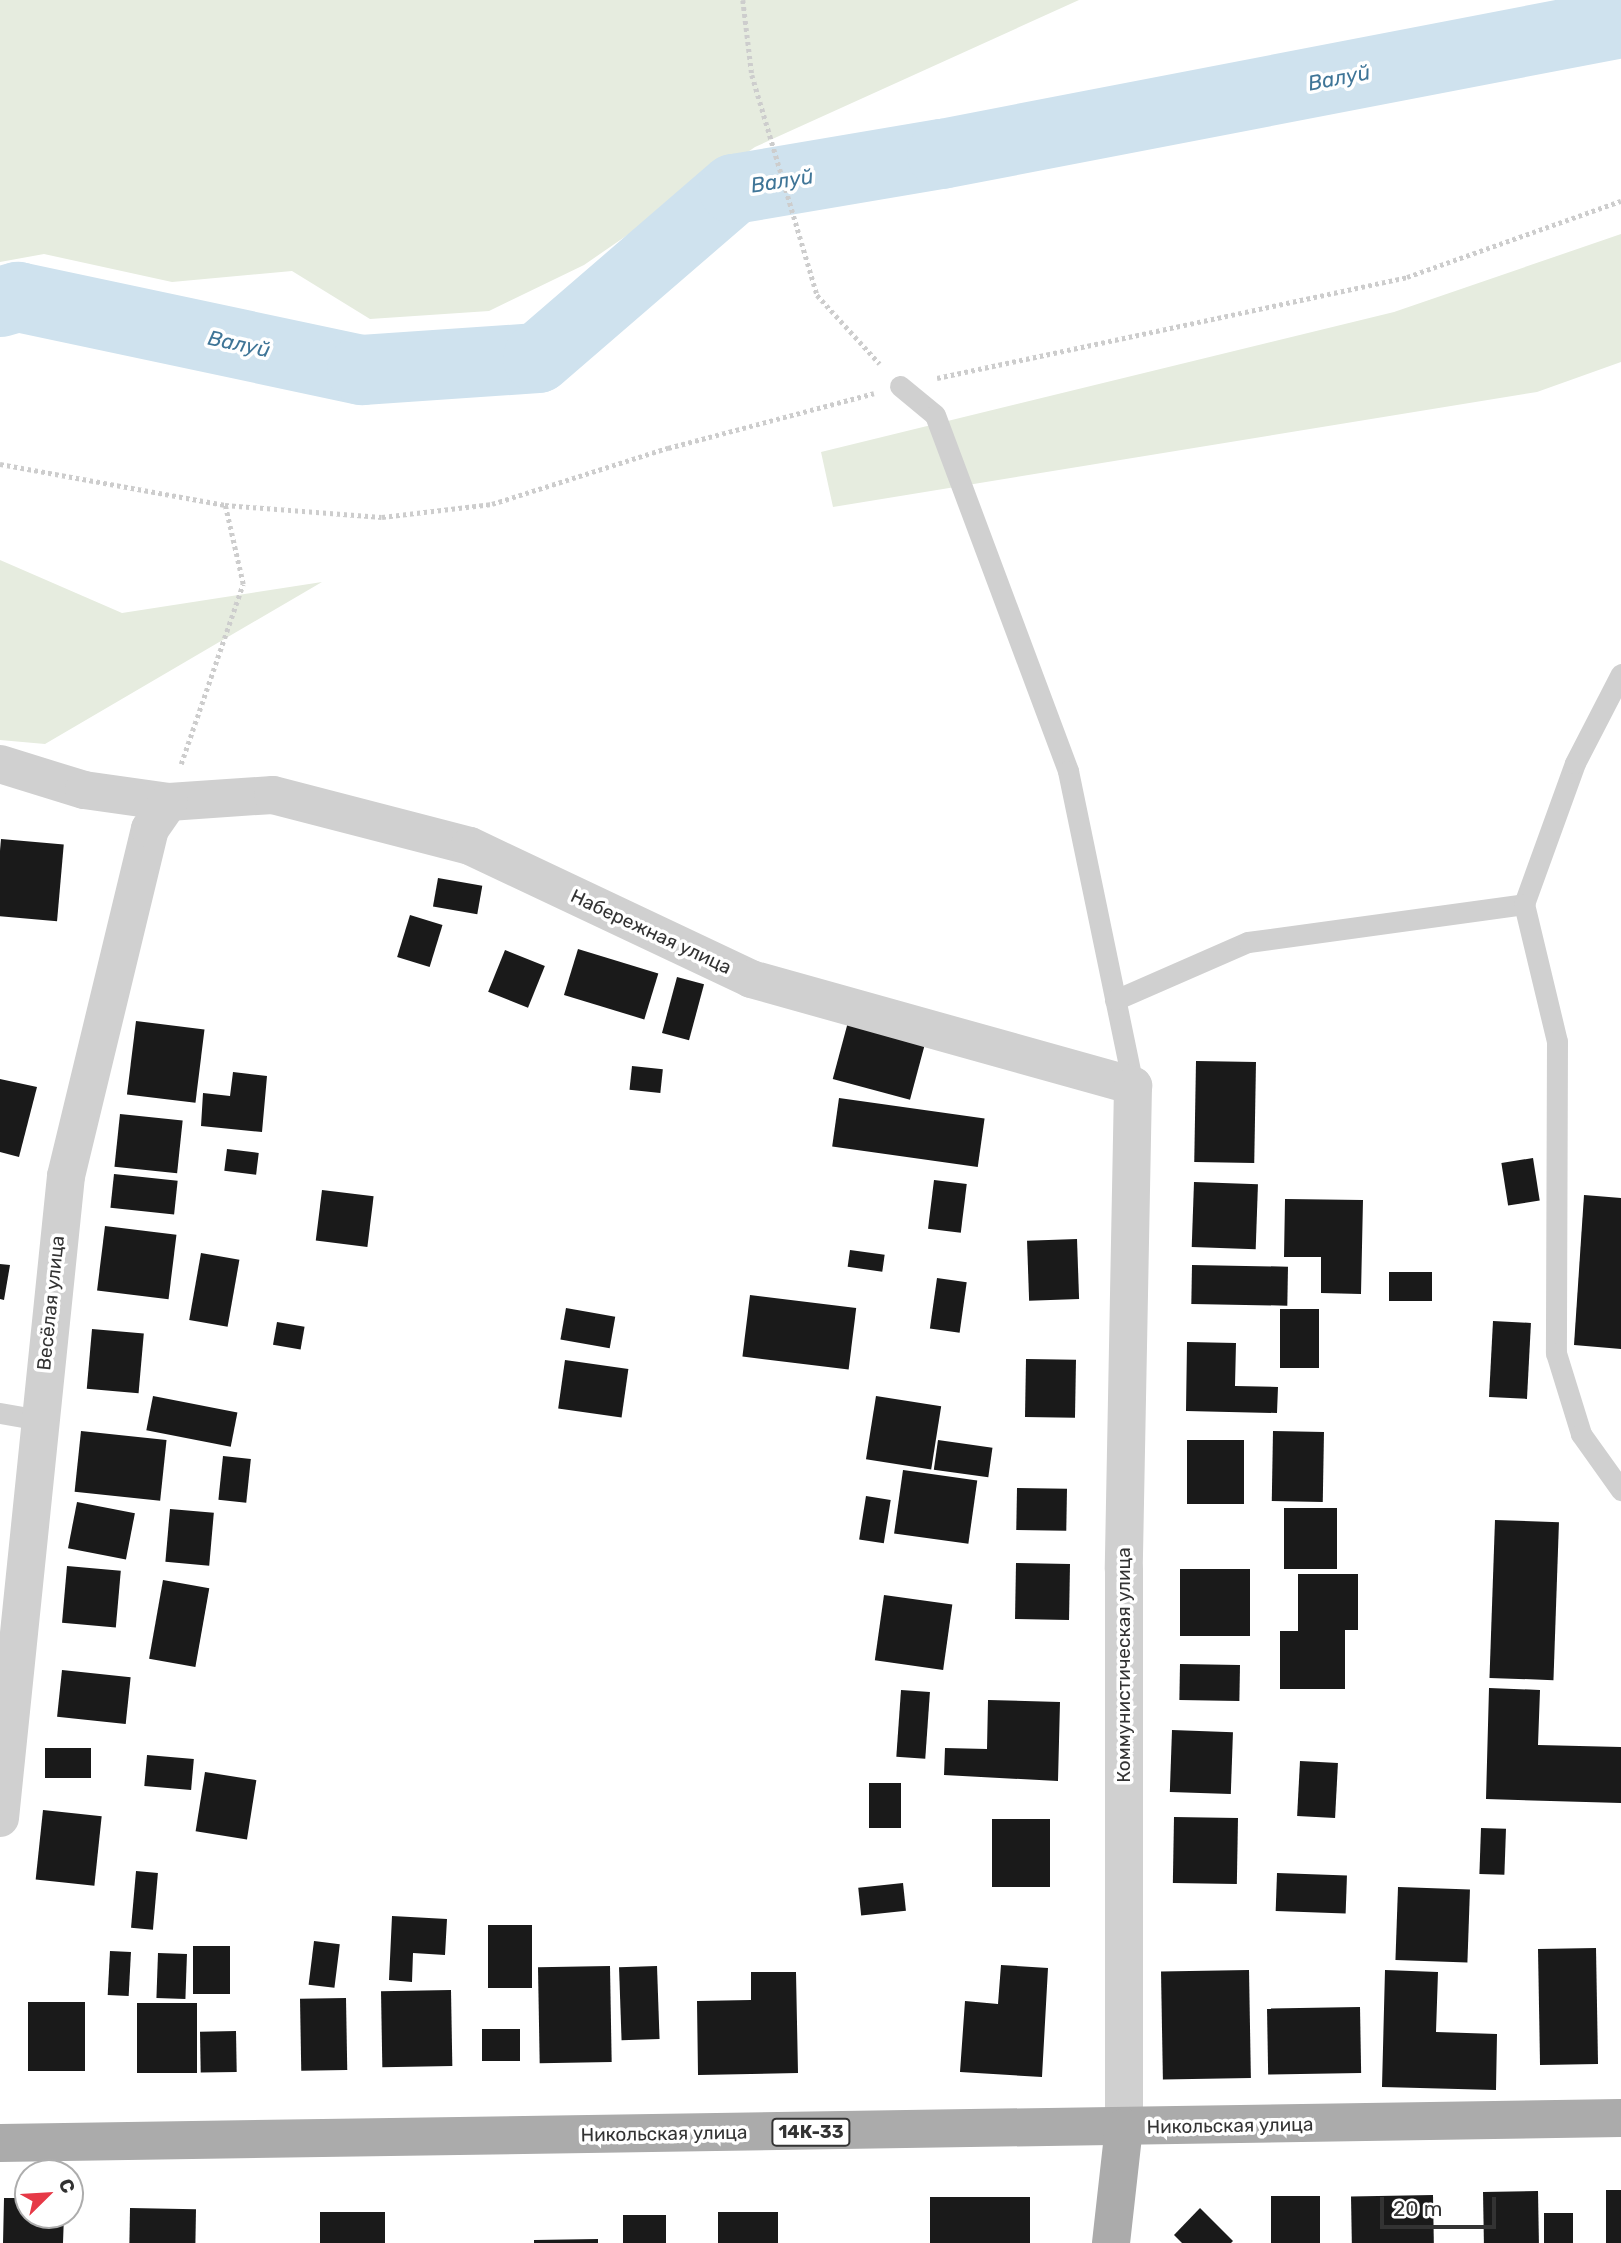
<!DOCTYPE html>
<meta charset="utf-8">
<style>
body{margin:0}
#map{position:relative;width:1621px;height:2243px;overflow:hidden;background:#fff;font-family:Rubik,sans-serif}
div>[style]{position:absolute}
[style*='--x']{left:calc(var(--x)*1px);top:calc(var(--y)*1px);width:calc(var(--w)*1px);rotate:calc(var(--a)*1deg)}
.green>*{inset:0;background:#e6ecdf}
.river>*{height:70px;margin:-35px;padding:0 35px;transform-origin:35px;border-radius:35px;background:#cfe2ee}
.building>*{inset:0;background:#1a1a1a;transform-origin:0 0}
.path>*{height:4.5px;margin-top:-2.25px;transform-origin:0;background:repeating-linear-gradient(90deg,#cdcdcd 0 3.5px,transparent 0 7px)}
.service>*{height:21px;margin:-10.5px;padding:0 10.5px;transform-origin:10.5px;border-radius:10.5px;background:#d0d0d0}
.minor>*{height:38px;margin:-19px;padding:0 19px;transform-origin:19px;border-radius:19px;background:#d0d0d0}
.primary>*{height:38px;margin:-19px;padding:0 19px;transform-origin:19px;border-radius:19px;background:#ababab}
span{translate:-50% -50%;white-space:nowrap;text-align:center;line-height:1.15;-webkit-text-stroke:7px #fff;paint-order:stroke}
.shield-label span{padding:2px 5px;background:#fff;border:2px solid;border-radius:5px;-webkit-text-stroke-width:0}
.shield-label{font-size:18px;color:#333;font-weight:700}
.street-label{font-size:19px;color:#333}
.water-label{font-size:21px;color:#3f7597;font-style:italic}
.north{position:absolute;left:14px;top:2159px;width:70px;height:70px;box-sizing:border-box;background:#fff;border:2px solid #adadad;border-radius:50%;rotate:66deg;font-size:19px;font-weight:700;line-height:28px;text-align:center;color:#333}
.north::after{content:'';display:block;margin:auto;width:24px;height:32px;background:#e63946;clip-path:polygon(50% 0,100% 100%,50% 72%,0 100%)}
.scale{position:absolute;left:1380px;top:2197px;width:116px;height:32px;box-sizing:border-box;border:4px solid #333;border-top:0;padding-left:9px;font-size:21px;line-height:24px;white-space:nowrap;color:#333;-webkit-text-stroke:5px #fff;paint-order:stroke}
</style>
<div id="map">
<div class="green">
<i style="clip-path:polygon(0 0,1079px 0,755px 147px,584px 265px,489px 311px,370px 319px,292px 271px,172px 282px,44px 254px,0 262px)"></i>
<i style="clip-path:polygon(1621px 234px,1621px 362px,1537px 392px,833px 507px,821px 452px,1394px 312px)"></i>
<i style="clip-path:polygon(0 560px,122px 613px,322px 582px,45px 744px,0 740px)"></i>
</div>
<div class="river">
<i style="--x:0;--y:302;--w:19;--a:-16"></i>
<i style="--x:18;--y:297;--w:352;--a:12"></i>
<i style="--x:362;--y:370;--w:176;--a:-3.9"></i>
<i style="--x:538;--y:358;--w:259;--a:-40.8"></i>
<i style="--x:734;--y:189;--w:211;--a:-9.6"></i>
<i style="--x:942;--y:154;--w:692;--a:-10.92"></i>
</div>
<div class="building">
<i style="left:1px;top:839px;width:63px;height:77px;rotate:5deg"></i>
<i style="left:438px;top:878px;width:45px;height:29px;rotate:10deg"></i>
<i style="left:410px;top:915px;width:34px;height:44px;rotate:17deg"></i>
<i style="left:578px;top:949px;width:84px;height:48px;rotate:17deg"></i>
<i style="left:505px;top:950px;width:43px;height:45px;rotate:22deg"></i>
<i style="left:677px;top:977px;width:28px;height:58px;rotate:15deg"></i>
<i style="left:136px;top:1021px;width:69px;height:74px;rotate:7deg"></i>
<i style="left:848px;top:1022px;width:80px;height:59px;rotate:15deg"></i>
<i style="left:1196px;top:1061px;width:60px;height:101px;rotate:1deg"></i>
<i style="left:632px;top:1066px;width:31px;height:24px;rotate:6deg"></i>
<i style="clip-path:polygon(233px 1072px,267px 1076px,262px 1132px,201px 1126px,203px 1093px,230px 1096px)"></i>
<i style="clip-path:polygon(0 1079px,37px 1087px,19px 1157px,0 1152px)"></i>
<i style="left:839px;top:1098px;width:147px;height:49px;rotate:8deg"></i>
<i style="left:120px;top:1114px;width:63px;height:53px;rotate:6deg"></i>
<i style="left:227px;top:1149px;width:32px;height:22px;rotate:7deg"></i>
<i style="left:1533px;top:1158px;width:43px;height:32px;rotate:81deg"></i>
<i style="left:114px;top:1174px;width:64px;height:34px;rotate:6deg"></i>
<i style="left:934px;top:1180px;width:33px;height:49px;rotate:7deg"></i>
<i style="left:1194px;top:1182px;width:64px;height:65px;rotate:2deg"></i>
<i style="left:322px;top:1190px;width:52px;height:51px;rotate:7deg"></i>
<i style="clip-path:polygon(1584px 1195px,1621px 1198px,1621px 1349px,1574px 1345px)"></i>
<i style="clip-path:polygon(1285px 1199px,1363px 1200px,1361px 1294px,1321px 1293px,1321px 1257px,1284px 1257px)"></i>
<i style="left:105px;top:1226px;width:72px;height:65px;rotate:7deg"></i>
<i style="left:1077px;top:1239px;width:60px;height:50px;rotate:88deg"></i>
<i style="left:850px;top:1250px;width:35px;height:17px;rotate:8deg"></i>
<i style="left:201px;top:1253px;width:39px;height:68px;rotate:10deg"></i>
<i style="clip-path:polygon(0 1264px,10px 1265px,4px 1300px,0 1299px)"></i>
<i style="left:1192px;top:1265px;width:96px;height:39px;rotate:1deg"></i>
<i style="left:1389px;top:1272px;width:43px;height:29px"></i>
<i style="left:937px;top:1278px;width:30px;height:51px;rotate:8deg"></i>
<i style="left:750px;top:1295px;width:107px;height:62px;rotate:7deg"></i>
<i style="left:566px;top:1308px;width:50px;height:32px;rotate:10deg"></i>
<i style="left:1280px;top:1309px;width:39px;height:59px"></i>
<i style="left:1493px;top:1321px;width:38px;height:76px;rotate:3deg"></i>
<i style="left:277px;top:1322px;width:28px;height:23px;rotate:10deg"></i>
<i style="left:92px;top:1329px;width:52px;height:60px;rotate:5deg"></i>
<i style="clip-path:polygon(1187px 1342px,1236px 1343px,1235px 1386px,1278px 1387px,1277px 1413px,1186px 1411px)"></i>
<i style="left:1026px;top:1359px;width:50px;height:58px;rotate:1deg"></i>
<i style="left:565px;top:1360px;width:64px;height:49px;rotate:8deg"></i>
<i style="left:153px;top:1396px;width:86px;height:35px;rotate:11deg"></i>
<i style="left:876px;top:1396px;width:66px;height:64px;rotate:9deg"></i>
<i style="left:81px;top:1431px;width:86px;height:61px;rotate:6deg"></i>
<i style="left:1273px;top:1431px;width:51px;height:70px;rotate:1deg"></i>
<i style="left:938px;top:1440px;width:55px;height:30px;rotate:8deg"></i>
<i style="left:1187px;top:1440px;width:57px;height:64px"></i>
<i style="left:223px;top:1456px;width:28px;height:44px;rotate:6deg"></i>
<i style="left:903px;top:1470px;width:75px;height:64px;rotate:8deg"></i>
<i style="left:1017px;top:1488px;width:50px;height:42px;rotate:1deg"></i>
<i style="left:866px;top:1496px;width:25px;height:44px;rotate:9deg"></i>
<i style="left:77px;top:1502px;width:59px;height:47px;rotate:11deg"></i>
<i style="left:1284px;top:1508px;width:53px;height:61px"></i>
<i style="left:170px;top:1509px;width:44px;height:53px;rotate:5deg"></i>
<i style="left:1495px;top:1520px;width:64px;height:158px;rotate:2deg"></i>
<i style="left:1016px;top:1563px;width:54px;height:56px;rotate:1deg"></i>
<i style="left:67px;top:1566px;width:54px;height:57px;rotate:5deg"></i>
<i style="left:1180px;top:1569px;width:70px;height:67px"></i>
<i style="clip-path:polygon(1298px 1574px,1358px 1574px,1358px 1630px,1345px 1630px,1345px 1689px,1280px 1689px,1280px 1631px,1298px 1631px)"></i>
<i style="left:163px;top:1580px;width:47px;height:80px;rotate:10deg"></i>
<i style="left:884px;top:1595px;width:69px;height:66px;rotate:8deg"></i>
<i style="left:1180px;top:1664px;width:60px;height:36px;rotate:1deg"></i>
<i style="left:62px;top:1670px;width:69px;height:47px;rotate:6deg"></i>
<i style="clip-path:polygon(1489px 1688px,1540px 1690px,1538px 1745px,1621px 1747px,1621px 1803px,1486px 1799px)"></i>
<i style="left:901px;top:1690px;width:29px;height:67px;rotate:4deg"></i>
<i style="clip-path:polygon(988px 1700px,1060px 1702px,1058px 1781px,944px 1775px,945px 1748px,987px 1749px)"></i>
<i style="left:1172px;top:1730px;width:61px;height:62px;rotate:2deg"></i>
<i style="left:45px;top:1748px;width:46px;height:30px"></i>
<i style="left:147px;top:1755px;width:47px;height:31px;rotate:5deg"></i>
<i style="left:1300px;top:1761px;width:38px;height:55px;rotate:3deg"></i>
<i style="left:205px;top:1772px;width:52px;height:60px;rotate:9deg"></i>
<i style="left:869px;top:1783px;width:32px;height:45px"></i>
<i style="left:43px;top:1810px;width:59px;height:70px;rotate:6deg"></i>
<i style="left:1174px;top:1817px;width:64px;height:66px;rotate:1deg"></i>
<i style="left:992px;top:1819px;width:58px;height:68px"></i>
<i style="left:1481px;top:1828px;width:25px;height:46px;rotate:2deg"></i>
<i style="left:136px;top:1871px;width:22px;height:57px;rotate:5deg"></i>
<i style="left:1277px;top:1873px;width:70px;height:38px;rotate:2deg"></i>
<i style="left:903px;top:1883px;width:28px;height:45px;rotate:84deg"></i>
<i style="left:1398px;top:1887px;width:72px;height:73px;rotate:2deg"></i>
<i style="clip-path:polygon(392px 1916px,447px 1919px,445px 1955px,413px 1953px,412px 1982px,389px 1980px)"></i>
<i style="left:488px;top:1925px;width:44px;height:63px"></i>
<i style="left:314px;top:1941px;width:26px;height:44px;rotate:7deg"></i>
<i style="left:193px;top:1946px;width:37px;height:48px"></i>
<i style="left:1596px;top:1948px;width:116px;height:58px;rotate:89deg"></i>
<i style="left:110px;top:1951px;width:21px;height:44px;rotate:3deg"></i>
<i style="left:158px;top:1953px;width:29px;height:45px;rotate:2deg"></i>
<i style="clip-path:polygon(1001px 1965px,1048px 1968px,1042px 2077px,960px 2072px,965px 2001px,998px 2004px)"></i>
<i style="left:610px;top:1966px;width:96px;height:72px;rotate:89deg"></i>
<i style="left:657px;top:1966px;width:73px;height:38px;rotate:88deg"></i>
<i style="left:1249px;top:1970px;width:108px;height:88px;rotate:89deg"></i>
<i style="clip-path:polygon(1385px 1970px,1438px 1972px,1436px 2032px,1497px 2034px,1496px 2090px,1382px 2087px)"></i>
<i style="clip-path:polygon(751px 1972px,796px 1972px,798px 2073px,698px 2075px,697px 2001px,751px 2000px)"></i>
<i style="left:451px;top:1990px;width:76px;height:70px;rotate:89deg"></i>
<i style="left:346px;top:1998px;width:72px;height:46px;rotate:89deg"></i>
<i style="left:28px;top:2002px;width:57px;height:69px"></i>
<i style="left:137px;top:2003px;width:60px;height:70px"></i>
<i style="left:1360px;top:2007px;width:66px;height:93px;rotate:89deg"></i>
<i style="left:520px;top:2029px;width:32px;height:38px;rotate:90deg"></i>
<i style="left:236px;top:2031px;width:41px;height:36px;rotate:89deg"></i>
<i style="left:1621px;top:2190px;width:53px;height:15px;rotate:90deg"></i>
<i style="left:1538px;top:2191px;width:52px;height:55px;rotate:89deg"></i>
<i style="left:1433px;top:2195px;width:48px;height:82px;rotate:89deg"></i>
<i style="left:1271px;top:2196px;width:49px;height:47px"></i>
<i style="left:1030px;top:2197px;width:46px;height:100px;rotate:90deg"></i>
<i style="clip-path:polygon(4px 2198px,28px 2198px,28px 2215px,64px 2215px,63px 2243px,3px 2243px)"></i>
<i style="left:130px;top:2208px;width:66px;height:35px;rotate:1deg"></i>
<i style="clip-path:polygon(1200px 2208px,1233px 2241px,1231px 2243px,1182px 2243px,1174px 2235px)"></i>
<i style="left:385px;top:2212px;width:31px;height:65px;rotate:90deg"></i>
<i style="left:778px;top:2212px;width:31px;height:60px;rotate:90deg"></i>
<i style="left:1573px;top:2213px;width:30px;height:29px;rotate:90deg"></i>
<i style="left:666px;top:2215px;width:28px;height:43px;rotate:90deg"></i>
<i style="clip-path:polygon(598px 2239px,598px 2243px,534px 2243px,534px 2240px)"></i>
</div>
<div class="path">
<i style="--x:743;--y:0;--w:76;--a:83.2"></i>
<i style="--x:752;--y:75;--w:229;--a:73.5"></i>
<i style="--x:817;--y:295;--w:93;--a:47.6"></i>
<i style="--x:937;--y:378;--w:481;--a:-12.1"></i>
<i style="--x:1407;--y:277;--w:227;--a:-19.6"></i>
<i style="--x:0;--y:464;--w:229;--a:10.3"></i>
<i style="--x:225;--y:505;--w:157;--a:4.4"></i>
<i style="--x:382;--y:517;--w:111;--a:-6.7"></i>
<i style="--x:492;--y:504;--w:185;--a:-17.7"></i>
<i style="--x:668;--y:448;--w:213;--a:-14.9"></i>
<i style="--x:181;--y:764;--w:190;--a:-71"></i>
<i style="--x:243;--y:584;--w:81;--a:-102.8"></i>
</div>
<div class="service">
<i style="--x:900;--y:386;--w:45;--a:39.6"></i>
<i style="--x:935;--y:415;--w:380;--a:69.5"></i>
<i style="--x:1068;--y:771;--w:322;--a:78.3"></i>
<i style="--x:1524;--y:904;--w:150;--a:-70.1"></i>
<i style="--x:1575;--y:763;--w:100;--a:-62.7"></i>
<i style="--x:1115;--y:1000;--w:145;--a:-23.6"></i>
<i style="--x:1248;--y:942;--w:279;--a:-7.8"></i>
<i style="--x:1524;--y:904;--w:141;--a:76.5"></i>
<i style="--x:1557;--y:1041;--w:312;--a:90.2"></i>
<i style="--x:1556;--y:1353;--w:85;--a:72.8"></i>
<i style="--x:1581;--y:1434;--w:69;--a:54.5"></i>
<i style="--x:0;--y:1413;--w:39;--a:10"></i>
</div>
<div class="minor">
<i style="--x:0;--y:764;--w:88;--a:17.2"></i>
<i style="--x:84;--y:790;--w:86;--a:8"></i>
<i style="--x:169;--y:802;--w:104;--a:-3.9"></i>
<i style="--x:273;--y:795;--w:203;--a:14.5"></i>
<i style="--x:470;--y:846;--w:311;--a:25.3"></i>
<i style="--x:751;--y:979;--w:397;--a:15.6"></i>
<i style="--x:1133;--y:1086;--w:483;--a:91.1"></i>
<i style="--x:1124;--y:1569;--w:559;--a:90"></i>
<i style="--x:0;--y:1818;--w:645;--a:-84.13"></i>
<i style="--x:66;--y:1176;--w:357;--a:-76.4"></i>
<i style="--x:150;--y:829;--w:33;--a:-55"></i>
</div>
<div class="primary">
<i style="--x:0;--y:2143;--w:1621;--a:-0.88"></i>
<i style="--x:1111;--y:2243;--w:116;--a:-83.6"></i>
</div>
<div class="shield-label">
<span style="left:811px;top:2132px">14К-33</span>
</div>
<div class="street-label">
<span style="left:651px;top:932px;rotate:25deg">Набережная улица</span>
<span style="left:51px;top:1303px;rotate:-84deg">Весёлая улица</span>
<span style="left:1124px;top:1665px;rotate:-90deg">Коммунистическая улица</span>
<span style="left:1230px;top:2126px;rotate:-1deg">Никольская улица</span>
<span style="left:664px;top:2134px;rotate:-1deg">Никольская улица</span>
</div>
<div class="water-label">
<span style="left:1339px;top:78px;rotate:-11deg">Валуй</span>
<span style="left:782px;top:181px;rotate:-9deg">Валуй</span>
<span style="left:239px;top:344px;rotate:12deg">Валуй</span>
</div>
<div class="north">С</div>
<div class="scale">20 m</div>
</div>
